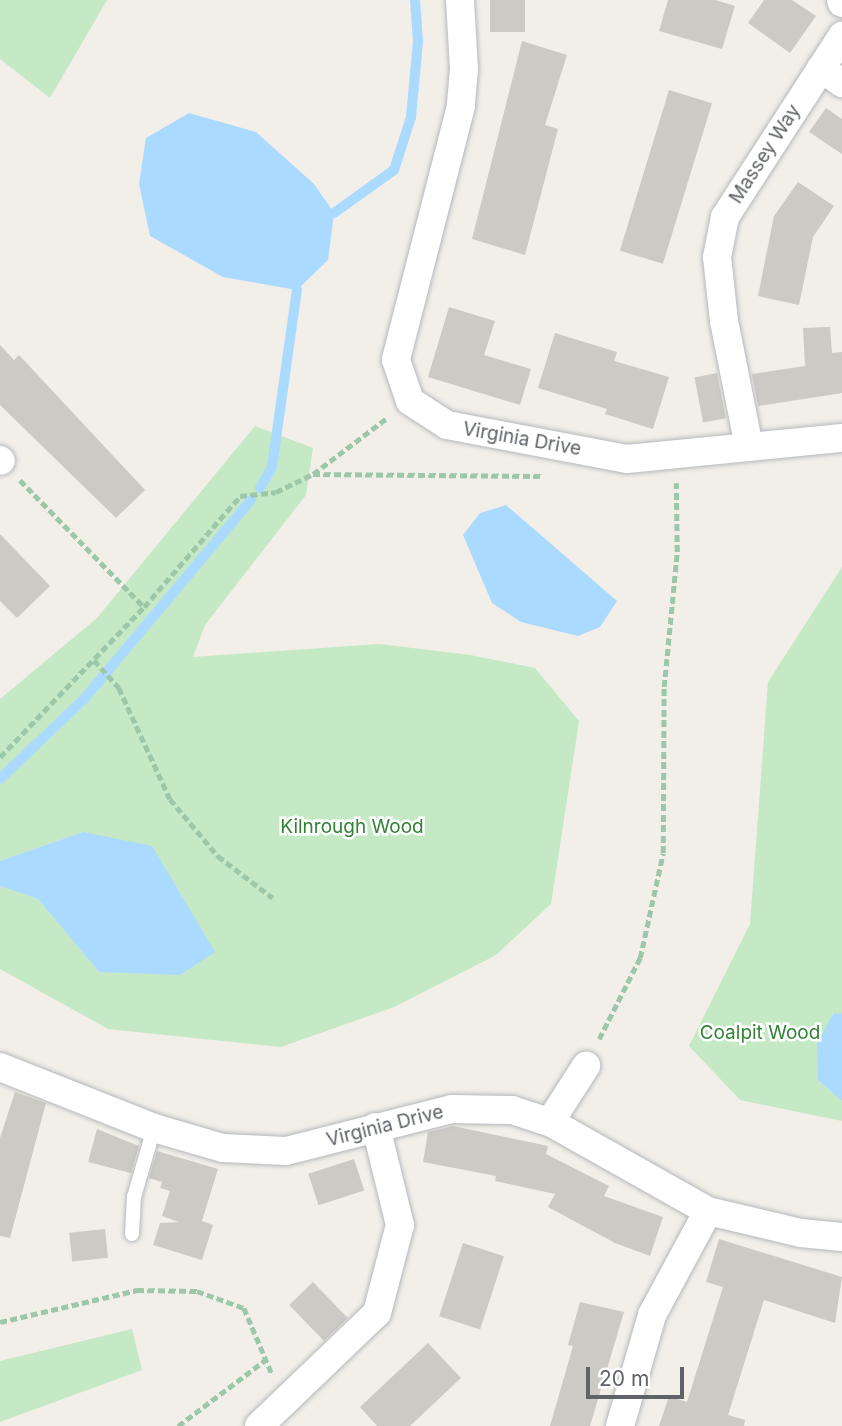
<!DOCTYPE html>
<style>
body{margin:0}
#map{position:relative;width:842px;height:1426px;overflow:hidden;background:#f1efe8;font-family:Inter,sans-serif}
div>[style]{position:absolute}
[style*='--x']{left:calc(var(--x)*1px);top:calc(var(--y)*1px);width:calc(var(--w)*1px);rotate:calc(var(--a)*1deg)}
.green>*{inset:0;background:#c5e8c5}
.water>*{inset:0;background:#aadaff}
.stream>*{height:10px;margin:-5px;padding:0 5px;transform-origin:5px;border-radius:5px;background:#aadaff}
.building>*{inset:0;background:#cccac5;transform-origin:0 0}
.path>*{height:4.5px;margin-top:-2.25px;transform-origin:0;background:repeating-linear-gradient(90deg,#9cc7a9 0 7px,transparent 0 10.5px)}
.roads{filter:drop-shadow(0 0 2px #b5b8bc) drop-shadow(0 0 2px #b5b8bc)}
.lane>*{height:14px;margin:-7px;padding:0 7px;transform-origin:7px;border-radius:7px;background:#fff}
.street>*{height:28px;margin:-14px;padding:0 14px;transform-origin:14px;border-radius:14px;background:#fff}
span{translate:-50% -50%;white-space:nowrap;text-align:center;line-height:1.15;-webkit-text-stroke:5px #fff;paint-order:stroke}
.street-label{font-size:19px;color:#5f6368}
.park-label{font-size:19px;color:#348238}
.scale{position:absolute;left:586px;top:1367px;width:98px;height:32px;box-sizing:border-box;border:4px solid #5f6368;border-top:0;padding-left:9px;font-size:21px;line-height:24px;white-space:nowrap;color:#5f6368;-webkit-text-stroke:5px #fff;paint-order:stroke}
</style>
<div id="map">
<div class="green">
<i style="clip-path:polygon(0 0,107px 0,50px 98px,0 59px)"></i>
<i style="clip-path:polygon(255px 426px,313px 448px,306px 495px,205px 625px,193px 657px,379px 644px,470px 655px,535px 668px,579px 721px,551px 904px,496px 955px,394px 1007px,281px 1047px,108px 1029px,0 969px,0 886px,38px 899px,99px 972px,83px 832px,0 861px,0 699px,97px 618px)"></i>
<i style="clip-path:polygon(842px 567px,842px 1013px,832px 1014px,818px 1080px,842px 1101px,842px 1121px,740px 1100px,689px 1046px,750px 924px,768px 682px)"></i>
<i style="clip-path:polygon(132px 1329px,142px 1370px,0 1422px,0 1361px)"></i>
</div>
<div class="water">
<i style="clip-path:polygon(189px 113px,256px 132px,314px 184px,334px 213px,328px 260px,297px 290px,223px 277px,150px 236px,139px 184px,146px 138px)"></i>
<i style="clip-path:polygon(506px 505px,617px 601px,600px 627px,578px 636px,521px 622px,492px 603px,463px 535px,480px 513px)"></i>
<i style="clip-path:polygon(83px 832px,152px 846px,215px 952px,180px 975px,99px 972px,38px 899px,0 886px,0 861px)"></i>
<i style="clip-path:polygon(842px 1013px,842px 1101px,818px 1080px,817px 1044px,833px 1014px)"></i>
</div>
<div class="stream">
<i style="--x:334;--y:213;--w:74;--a:-35.6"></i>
<i style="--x:394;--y:170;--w:56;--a:-72.2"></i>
<i style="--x:411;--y:117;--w:76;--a:-84.7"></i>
<i style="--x:418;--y:41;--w:41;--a:-94.2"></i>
<i style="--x:260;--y:488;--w:24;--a:-60"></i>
<i style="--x:272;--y:467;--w:179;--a:-82"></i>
<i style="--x:0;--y:779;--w:116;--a:-43.6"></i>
<i style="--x:84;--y:699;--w:260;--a:-50"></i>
</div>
<div class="building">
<i style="left:490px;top:0;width:35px;height:32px"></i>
<i style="clip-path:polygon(668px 0,715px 0,735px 6px,722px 49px,659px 31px)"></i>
<i style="clip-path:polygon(764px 0,792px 0,816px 16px,790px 53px,748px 23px)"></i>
<i style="clip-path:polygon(522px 41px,567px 55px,545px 125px,558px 129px,525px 255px,472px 239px)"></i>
<i style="left:669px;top:90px;width:45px;height:168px;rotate:17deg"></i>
<i style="clip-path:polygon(826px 108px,842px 119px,842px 154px,809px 132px)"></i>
<i style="clip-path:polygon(798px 182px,834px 206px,813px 237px,799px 305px,758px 296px,774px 216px)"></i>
<i style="clip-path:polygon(449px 307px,495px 321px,484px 355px,531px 369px,520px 405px,428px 377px)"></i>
<i style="clip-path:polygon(830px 327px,832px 353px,842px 352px,842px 393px,758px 406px,752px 374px,805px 366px,803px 328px)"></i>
<i style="clip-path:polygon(555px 333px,617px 352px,614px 361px,669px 377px,653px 429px,605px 414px,607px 409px,538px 388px)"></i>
<i style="clip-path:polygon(0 345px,14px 360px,19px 355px,145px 490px,116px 518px,0 405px)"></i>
<i style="left:717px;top:373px;width:46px;height:23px;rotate:79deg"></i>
<i style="clip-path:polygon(0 534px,50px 586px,17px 618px,0 601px)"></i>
<i style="clip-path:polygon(15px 1092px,46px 1103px,10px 1238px,0 1236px,0 1138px)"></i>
<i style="clip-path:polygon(453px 1126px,548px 1146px,546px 1154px,609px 1186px,604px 1196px,663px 1217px,650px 1256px,615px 1243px,548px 1207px,555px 1194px,495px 1181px,496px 1176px,423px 1162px,428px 1132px)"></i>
<i style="clip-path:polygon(97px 1129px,139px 1146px,131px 1173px,88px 1162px)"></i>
<i style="clip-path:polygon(157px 1151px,218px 1169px,202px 1221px,213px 1225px,202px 1260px,153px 1245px,160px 1223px,179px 1222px,162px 1216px,170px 1191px,160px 1188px,162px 1182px,149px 1178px)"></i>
<i style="left:354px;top:1159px;width:33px;height:48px;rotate:72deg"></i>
<i style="left:105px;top:1229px;width:29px;height:36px;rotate:84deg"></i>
<i style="clip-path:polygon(719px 1239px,842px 1277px,835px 1323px,764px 1300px,728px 1415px,745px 1420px,744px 1426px,659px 1426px,669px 1396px,687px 1402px,723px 1287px,706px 1282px)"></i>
<i style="left:463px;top:1243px;width:43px;height:77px;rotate:18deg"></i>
<i style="left:313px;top:1282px;width:50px;height:33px;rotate:46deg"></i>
<i style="clip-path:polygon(580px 1302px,624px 1312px,590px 1426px,550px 1426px,573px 1346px,568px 1345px)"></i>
<i style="clip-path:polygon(428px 1343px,461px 1378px,410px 1426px,377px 1426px,360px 1407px)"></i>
</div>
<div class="path">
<i style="--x:313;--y:474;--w:93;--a:-37.1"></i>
<i style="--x:20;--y:480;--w:177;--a:45.7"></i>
<i style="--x:94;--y:660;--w:38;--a:48"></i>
<i style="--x:119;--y:688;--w:122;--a:65.3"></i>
<i style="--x:170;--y:799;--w:75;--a:49.9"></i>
<i style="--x:218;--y:856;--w:69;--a:37.4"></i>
<i style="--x:0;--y:757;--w:208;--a:-46.2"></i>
<i style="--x:144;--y:607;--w:147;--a:-49.1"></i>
<i style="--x:240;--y:496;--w:36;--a:-6"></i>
<i style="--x:276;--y:492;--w:41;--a:-25.9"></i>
<i style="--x:313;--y:474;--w:231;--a:0.5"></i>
<i style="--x:599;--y:1039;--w:91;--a:-63.2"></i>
<i style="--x:640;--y:958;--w:107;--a:-77.6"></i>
<i style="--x:663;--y:853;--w:166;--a:-89.7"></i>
<i style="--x:664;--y:687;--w:136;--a:-84.5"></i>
<i style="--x:677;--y:552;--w:69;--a:-90.8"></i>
<i style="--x:0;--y:1322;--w:141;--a:-13.1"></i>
<i style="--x:137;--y:1290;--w:60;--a:1"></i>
<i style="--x:197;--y:1291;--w:50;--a:19.9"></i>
<i style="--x:244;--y:1308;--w:72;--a:67"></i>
<i style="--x:178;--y:1426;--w:108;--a:-37.1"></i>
</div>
<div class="roads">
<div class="lane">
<i style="--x:132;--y:1234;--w:37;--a:-87"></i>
<i style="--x:134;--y:1197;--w:72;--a:-73.8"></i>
</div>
<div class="street">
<i style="--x:460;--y:0;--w:69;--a:86.7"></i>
<i style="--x:464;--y:69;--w:37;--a:95"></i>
<i style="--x:461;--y:106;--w:262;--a:104.4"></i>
<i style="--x:396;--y:360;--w:43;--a:71.1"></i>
<i style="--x:410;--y:401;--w:44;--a:33"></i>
<i style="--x:447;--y:425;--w:183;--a:10.7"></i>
<i style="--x:627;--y:459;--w:216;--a:-5.6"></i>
<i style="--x:841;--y:0;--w:3;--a:72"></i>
<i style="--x:821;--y:68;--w:26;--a:36"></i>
<i style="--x:749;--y:447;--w:128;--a:-101.2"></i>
<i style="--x:724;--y:321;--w:64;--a:-96.2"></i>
<i style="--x:717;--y:257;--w:41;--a:-78.7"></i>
<i style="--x:725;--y:217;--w:216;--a:-57.1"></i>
<i style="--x:0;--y:460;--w:1;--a:45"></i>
<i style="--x:0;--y:1067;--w:166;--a:21.6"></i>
<i style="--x:154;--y:1128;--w:72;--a:16.2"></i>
<i style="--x:223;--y:1148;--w:63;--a:2.7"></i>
<i style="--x:286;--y:1151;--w:171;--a:-14.2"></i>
<i style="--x:452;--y:1109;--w:60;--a:1"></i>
<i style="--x:512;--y:1110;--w:40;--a:18"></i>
<i style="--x:550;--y:1122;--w:181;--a:29.4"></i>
<i style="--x:708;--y:1211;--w:96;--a:13.3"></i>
<i style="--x:801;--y:1233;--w:41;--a:5.6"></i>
<i style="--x:550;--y:1122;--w:67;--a:-57.3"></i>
<i style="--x:259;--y:1426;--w:163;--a:-43.8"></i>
<i style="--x:377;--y:1313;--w:91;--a:-75.4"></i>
<i style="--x:400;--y:1225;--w:101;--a:-103.8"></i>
<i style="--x:620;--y:1426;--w:116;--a:-73.9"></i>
<i style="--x:652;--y:1315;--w:118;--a:-61.7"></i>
</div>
</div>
<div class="street-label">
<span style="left:765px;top:154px;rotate:-57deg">Massey Way</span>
<span style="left:522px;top:439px;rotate:10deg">Virginia Drive</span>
<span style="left:385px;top:1126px;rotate:-14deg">Virginia Drive</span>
</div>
<div class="park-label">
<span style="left:352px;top:827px">Kilnrough Wood</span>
<span style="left:760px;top:1033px">Coalpit Wood</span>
</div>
<div class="scale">20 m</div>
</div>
